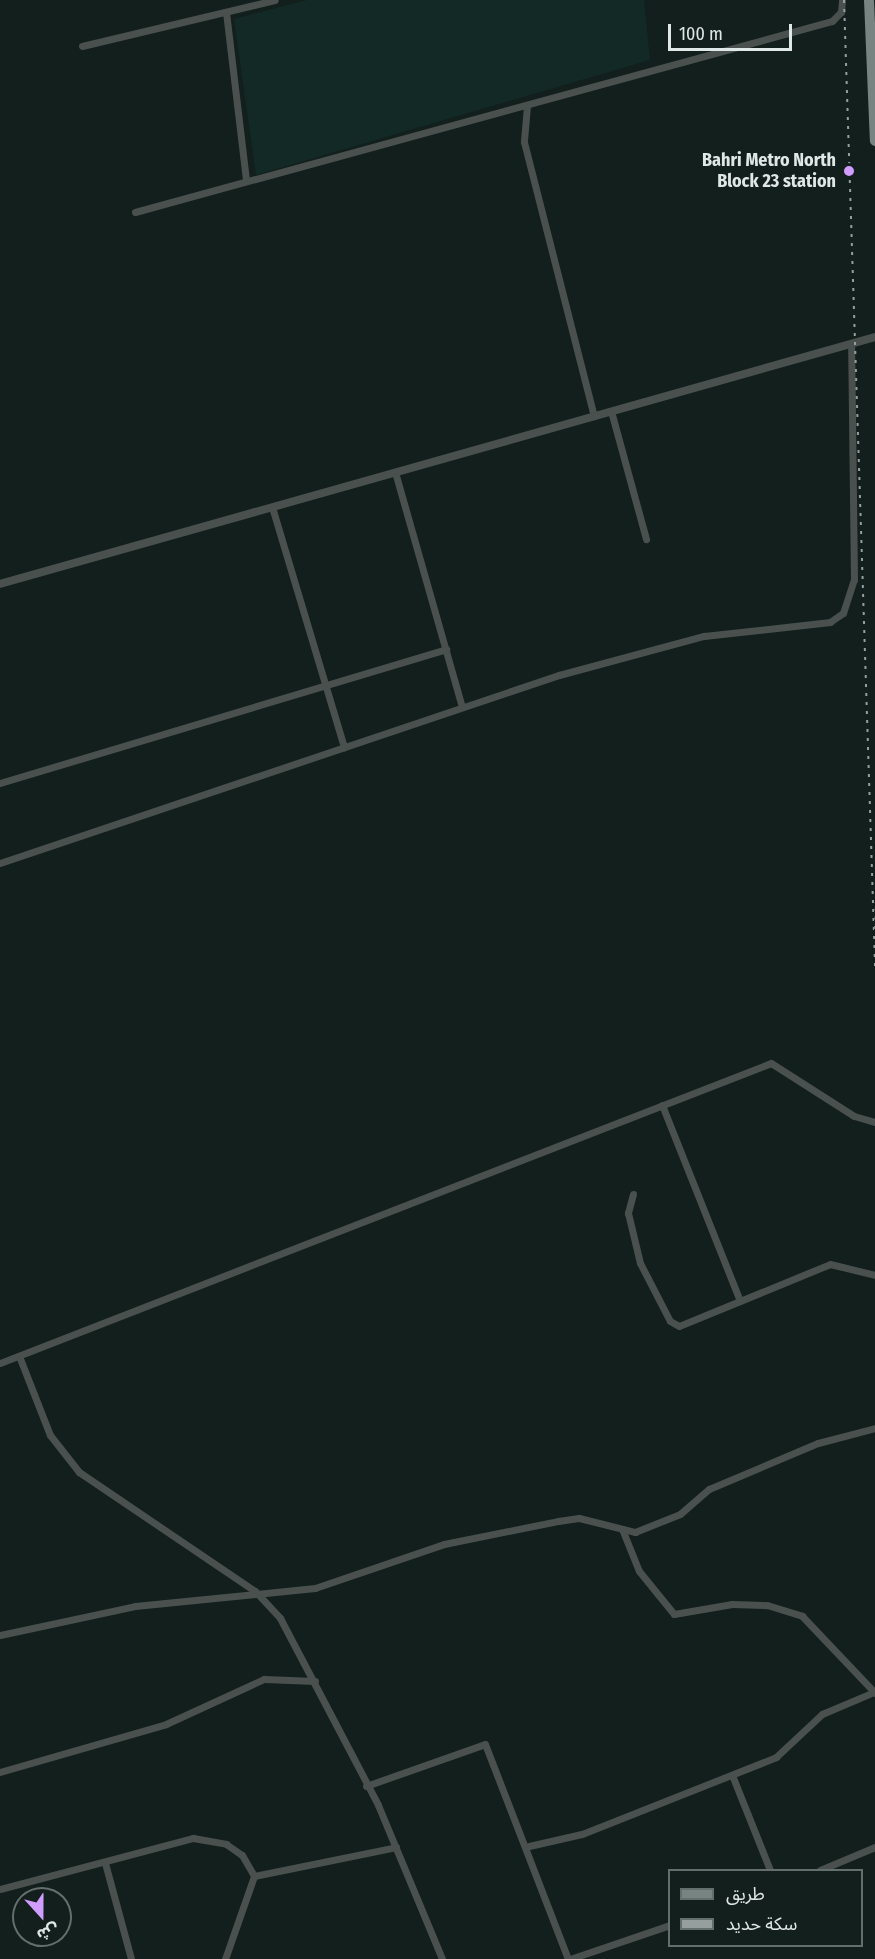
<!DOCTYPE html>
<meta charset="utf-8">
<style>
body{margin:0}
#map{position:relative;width:875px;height:1959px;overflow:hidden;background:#121f1c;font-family:"Fira Sans Condensed","Noto Sans Arabic",sans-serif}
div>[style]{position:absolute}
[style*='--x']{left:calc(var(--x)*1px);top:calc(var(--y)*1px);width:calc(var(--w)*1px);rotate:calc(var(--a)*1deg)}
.built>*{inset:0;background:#132925}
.minor>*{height:7px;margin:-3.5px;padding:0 3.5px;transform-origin:3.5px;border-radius:3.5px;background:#49504e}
.tertiary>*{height:8px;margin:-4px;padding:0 4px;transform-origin:4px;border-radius:4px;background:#49504e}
.primary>*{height:10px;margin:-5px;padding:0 5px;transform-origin:5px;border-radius:5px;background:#778481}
.rail>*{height:2px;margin-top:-1px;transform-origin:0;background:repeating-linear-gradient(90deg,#959f9d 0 3px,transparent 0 9px)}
.dots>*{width:16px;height:16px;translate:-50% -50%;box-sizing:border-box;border:3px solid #121f1c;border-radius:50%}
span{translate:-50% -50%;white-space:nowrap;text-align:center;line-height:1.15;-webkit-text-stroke:6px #121f1c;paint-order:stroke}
.poi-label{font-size:18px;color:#e0e8e7;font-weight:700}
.right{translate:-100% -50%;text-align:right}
.legend{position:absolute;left:668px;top:1869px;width:195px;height:78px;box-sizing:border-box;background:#121f1c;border:2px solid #646f6d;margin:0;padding:8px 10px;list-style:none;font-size:18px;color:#e0e8e7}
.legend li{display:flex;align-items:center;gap:12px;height:30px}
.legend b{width:30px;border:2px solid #646f6d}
.north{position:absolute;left:12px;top:1887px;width:60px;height:60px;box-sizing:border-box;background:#121f1c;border:2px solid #646f6d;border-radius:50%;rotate:159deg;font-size:16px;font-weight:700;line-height:24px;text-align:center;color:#e0e8e7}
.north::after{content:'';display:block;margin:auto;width:21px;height:27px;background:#d09dfe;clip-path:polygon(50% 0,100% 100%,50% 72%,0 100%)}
.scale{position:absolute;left:668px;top:24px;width:124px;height:27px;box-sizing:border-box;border:3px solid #e0e8e7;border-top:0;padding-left:8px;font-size:18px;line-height:21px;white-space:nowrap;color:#e0e8e7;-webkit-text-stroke:4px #121f1c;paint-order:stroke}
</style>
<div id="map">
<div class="built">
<i style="clip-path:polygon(307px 0,644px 0,650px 60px,256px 175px,234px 19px)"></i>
</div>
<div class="minor">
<i style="--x:226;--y:12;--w:168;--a:83.2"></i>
<i style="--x:82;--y:46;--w:198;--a:-13.4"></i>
<i style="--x:527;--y:106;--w:36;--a:95"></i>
<i style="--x:524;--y:142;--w:283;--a:75.7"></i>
<i style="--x:135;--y:212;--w:723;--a:-15.32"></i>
<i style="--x:832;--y:21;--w:13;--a:-45"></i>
<i style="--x:841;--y:12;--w:12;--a:-85"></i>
<i style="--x:611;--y:411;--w:133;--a:74.7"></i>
<i style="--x:395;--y:472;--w:244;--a:74.1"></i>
<i style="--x:272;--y:507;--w:251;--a:73.3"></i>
<i style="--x:0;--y:783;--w:466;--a:-16.7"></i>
<i style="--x:0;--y:863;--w:590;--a:-18.59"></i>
<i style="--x:559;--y:675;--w:150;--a:-15.1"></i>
<i style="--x:704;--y:636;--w:127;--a:-6.3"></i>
<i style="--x:830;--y:622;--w:16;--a:-35"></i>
<i style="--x:843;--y:613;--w:35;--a:-72"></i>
<i style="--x:854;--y:580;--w:233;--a:-90.7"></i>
<i style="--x:662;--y:1105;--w:211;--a:68.3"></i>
<i style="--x:633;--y:1194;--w:20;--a:105"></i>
<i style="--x:628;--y:1213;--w:51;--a:76.5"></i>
<i style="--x:640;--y:1263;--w:65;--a:62.7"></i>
<i style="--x:670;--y:1321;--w:10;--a:29"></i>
<i style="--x:679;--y:1326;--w:163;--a:-22.3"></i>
<i style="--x:830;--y:1264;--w:46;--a:13.7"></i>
<i style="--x:19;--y:1356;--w:85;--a:68.6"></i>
<i style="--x:50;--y:1435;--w:47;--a:51.9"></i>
<i style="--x:79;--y:1472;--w:212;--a:34.1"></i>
<i style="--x:255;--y:1591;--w:37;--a:47"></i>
<i style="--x:280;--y:1618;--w:211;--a:62.3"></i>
<i style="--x:378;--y:1805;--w:167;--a:67.4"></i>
<i style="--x:0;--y:1363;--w:827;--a:-21.26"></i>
<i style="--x:771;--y:1063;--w:98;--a:32.6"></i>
<i style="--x:854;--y:1116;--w:22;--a:16"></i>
<i style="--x:622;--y:1529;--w:45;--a:68"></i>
<i style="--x:639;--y:1571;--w:55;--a:50.9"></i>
<i style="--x:674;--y:1614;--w:59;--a:-9.8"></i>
<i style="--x:732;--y:1604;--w:35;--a:2"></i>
<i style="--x:767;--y:1605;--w:37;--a:17"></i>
<i style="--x:802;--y:1616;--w:106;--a:46.5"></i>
<i style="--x:0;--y:1635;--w:138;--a:-12.1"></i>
<i style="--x:135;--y:1606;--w:181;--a:-5.7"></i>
<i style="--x:315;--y:1588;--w:136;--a:-18.8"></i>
<i style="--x:444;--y:1544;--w:116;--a:-11.4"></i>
<i style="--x:558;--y:1521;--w:21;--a:-8"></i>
<i style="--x:579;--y:1518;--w:58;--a:14"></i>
<i style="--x:635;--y:1532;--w:48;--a:-21.8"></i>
<i style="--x:680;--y:1514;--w:38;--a:-41"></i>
<i style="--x:709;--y:1489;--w:118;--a:-22.9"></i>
<i style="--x:818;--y:1443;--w:59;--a:-14.7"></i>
<i style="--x:0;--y:1772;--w:173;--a:-16.1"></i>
<i style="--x:166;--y:1724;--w:108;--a:-24.7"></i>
<i style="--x:264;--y:1679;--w:51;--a:2.2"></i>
<i style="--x:732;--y:1775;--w:102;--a:68.2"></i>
<i style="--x:366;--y:1786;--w:126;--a:-19.4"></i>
<i style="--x:485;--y:1744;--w:230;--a:68.9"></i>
<i style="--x:529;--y:1846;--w:54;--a:-12.8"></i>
<i style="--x:582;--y:1834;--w:209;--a:-21.6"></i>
<i style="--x:776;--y:1757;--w:63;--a:-43.1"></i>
<i style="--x:822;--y:1714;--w:56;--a:-22.9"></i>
<i style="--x:105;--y:1863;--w:99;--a:74.8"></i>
<i style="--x:820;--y:1870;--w:60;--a:-22.7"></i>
<i style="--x:0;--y:1889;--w:200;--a:-14.8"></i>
<i style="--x:193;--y:1838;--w:34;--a:10"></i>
<i style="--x:226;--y:1844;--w:19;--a:35"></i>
<i style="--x:242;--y:1855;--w:24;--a:60"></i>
<i style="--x:225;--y:1959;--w:88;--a:-70.7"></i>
<i style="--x:254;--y:1876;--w:145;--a:-11.5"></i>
<i style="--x:570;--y:1959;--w:106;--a:-18.8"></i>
</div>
<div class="tertiary">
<i style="--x:0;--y:584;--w:909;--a:-15.76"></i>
</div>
<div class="primary">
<i style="--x:869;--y:0;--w:141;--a:87.6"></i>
</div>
<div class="rail">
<i style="--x:844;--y:0;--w:967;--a:88.16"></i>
</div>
<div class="dots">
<i style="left:849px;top:171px;background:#d09dfe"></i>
</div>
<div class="poi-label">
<span class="right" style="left:836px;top:171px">Bahri Metro North<br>Block 23 station</span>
</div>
<ul class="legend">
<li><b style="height:8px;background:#778481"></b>طريق</li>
<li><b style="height:8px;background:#959f9d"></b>سكة حديد</li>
</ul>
<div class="north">ش</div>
<div class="scale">100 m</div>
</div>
